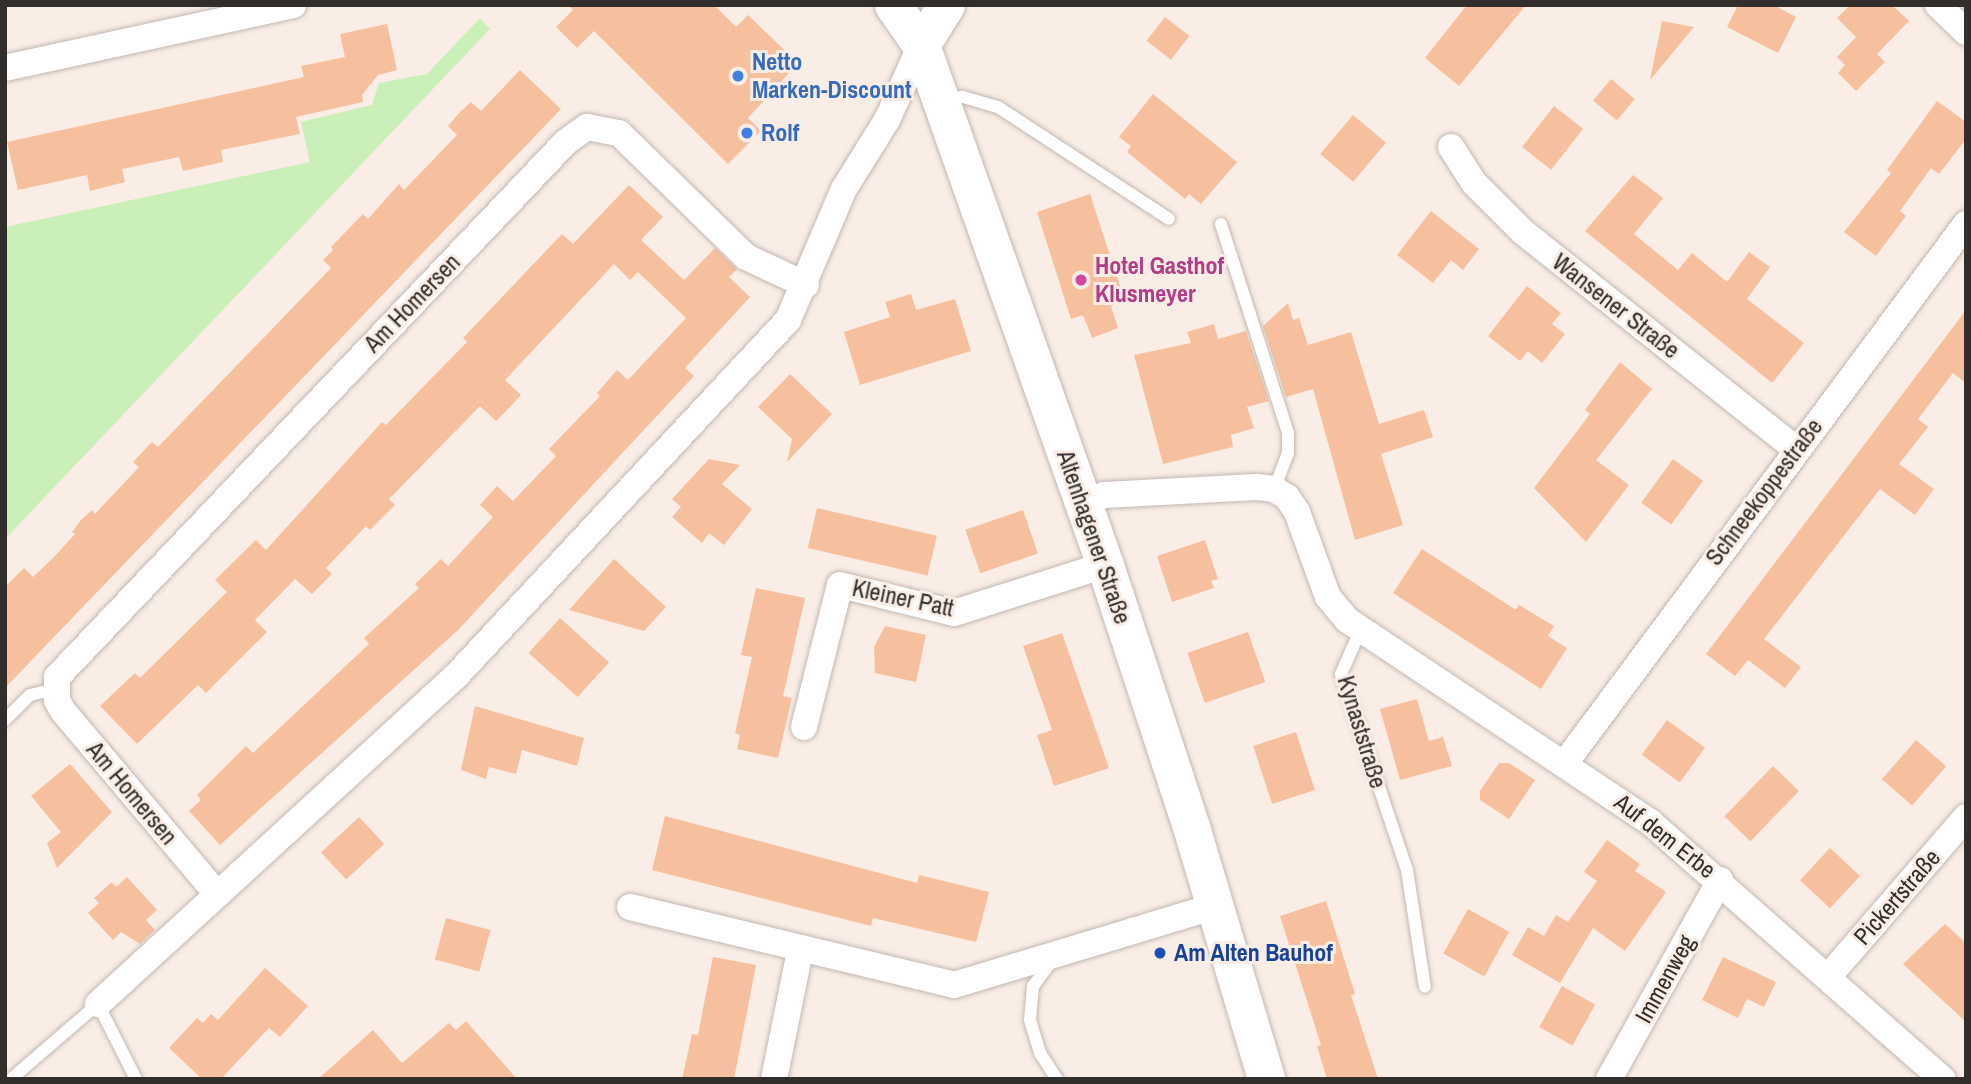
<!DOCTYPE html>
<meta charset="utf-8">
<style>
body{margin:0}
#map{position:relative;width:1971px;height:1084px;overflow:hidden;background:#f9ede6;font-family:"Archivo Narrow",sans-serif}
div>[style]{position:absolute}
[style*='--x']{left:calc(var(--x)*1px);top:calc(var(--y)*1px);width:calc(var(--w)*1px);rotate:calc(var(--a)*1deg)}
.green>*{inset:0;background:#caefb8}
.building>*{inset:0;background:#f6c09e;transform-origin:0 0}
.roads{filter:drop-shadow(0 0 2px #c3b8b1) drop-shadow(0 0 2px #c3b8b1)}
.lane>*{height:12px;margin:-6px;padding:0 6px;transform-origin:6px;border-radius:6px;background:#fff}
.street>*{height:26px;margin:-13px;padding:0 13px;transform-origin:13px;border-radius:13px;background:#fff}
.secondary>*{height:37px;margin:-18.5px;padding:0 18.5px;transform-origin:18.5px;border-radius:18.5px;background:#fff}
.dots>*{width:19px;height:19px;translate:-50% -50%;box-sizing:border-box;border:4px solid #f9ede6;border-radius:50%}
span{translate:-50% -50%;white-space:nowrap;text-align:center;line-height:1.15;-webkit-text-stroke:6px #f9ede6;paint-order:stroke}
.shop-label{font-size:24px;color:#366cbe;font-weight:700}
.left{translate:0 -50%;text-align:left}
.hotel-label{font-size:24px;color:#b23c85;font-weight:700}
.street-label{font-size:24px;color:#322e2b}
.transit-label{font-size:24px;color:#164399;font-weight:700}
.frame{position:absolute;inset:0;border:7px solid #322e2b;pointer-events:none}
</style>
<div id="map">
<div class="green">
<i style="clip-path:polygon(480px 18px,490px 29px,5px 539px,5px 227px,310px 162px,301px 122px,372px 105px,379px 83px,427px 74px)"></i>
</div>
<div class="building">
<i style="clip-path:polygon(568px 5px,714px 5px,736px 27px,748px 15px,798px 63px,748px 118px,761px 131px,728px 164px,594px 31px,577px 48px,556px 27px,573px 10px)"></i>
<i style="clip-path:polygon(1467px 5px,1526px 5px,1459px 86px,1425px 58px)"></i>
<i style="clip-path:polygon(1738px 5px,1774px 5px,1796px 17px,1778px 53px,1727px 27px)"></i>
<i style="clip-path:polygon(1850px 5px,1892px 5px,1909px 21px,1877px 54px,1885px 62px,1856px 91px,1838px 73px,1845px 65px,1837px 57px,1856px 37px,1837px 18px)"></i>
<i style="left:1165px;top:17px;width:31px;height:30px;rotate:38deg"></i>
<i style="clip-path:polygon(1662px 21px,1694px 27px,1650px 80px)"></i>
<i style="clip-path:polygon(387px 24px,397px 70px,378px 75px,362px 95px,363px 102px,296px 117px,300px 134px,221px 150px,223px 162px,183px 171px,179px 157px,122px 169px,125px 182px,90px 191px,87px 175px,18px 190px,7px 142px,304px 77px,301px 66px,345px 57px,340px 34px)"></i>
<i style="clip-path:polygon(520px 70px,561px 109px,5px 688px,5px 587px,24px 568px,33px 577px,53px 558px,75px 534px,72px 532px,81px 520px,92px 510px,95px 514px,139px 467px,133px 462px,152px 442px,158px 447px,331px 268px,323px 260px,333px 250px,331px 247px,363px 214px,368px 219px,399px 184px,404px 190px,457px 135px,448px 126px,459px 113px,471px 102px,481px 111px)"></i>
<i style="left:1611px;top:79px;width:31px;height:28px;rotate:40deg"></i>
<i style="clip-path:polygon(1153px 94px,1237px 162px,1201px 204px,1189px 194px,1185px 199px,1127px 152px,1131px 146px,1119px 137px)"></i>
<i style="clip-path:polygon(1937px 101px,1966px 122px,1966px 139px,1939px 174px,1931px 168px,1900px 211px,1906px 216px,1876px 256px,1844px 232px,1891px 173px,1887px 170px)"></i>
<i style="left:1554px;top:106px;width:37px;height:52px;rotate:38deg"></i>
<i style="left:1353px;top:115px;width:43px;height:51px;rotate:40deg"></i>
<i style="clip-path:polygon(1633px 175px,1663px 198px,1634px 234px,1678px 270px,1692px 253px,1727px 282px,1749px 252px,1770px 267px,1747px 299px,1804px 343px,1772px 383px,1585px 231px)"></i>
<i style="clip-path:polygon(629px 185px,663px 217px,641px 240px,684px 280px,715px 248px,737px 269px,729px 277px,750px 297px,685px 368px,694px 376px,457px 631px,220px 845px,189px 811px,201px 800px,197px 795px,246px 746px,253px 753px,369px 644px,364px 638px,419px 588px,415px 584px,441px 559px,448px 566px,493px 517px,480px 505px,497px 486px,513px 501px,556px 456px,549px 449px,600px 396px,597px 393px,617px 370px,628px 380px,686px 318px,638px 272px,630px 280px,614px 264px,505px 380px,521px 395px,507px 410px,496px 421px,480px 406px,389px 499px,395px 505px,370px 530px,366px 526px,326px 568px,332px 574px,312px 594px,295px 579px,255px 620px,267px 632px,206px 693px,198px 685px,137px 744px,100px 706px,135px 673px,140px 678px,227px 592px,215px 580px,256px 540px,266px 550px,382px 422px,386px 425px,467px 342px,463px 338px,562px 234px,573px 244px)"></i>
<i style="clip-path:polygon(1090px 194px,1125px 301px,1111px 306px,1118px 328px,1092px 338px,1083px 315px,1071px 319px,1037px 212px)"></i>
<i style="clip-path:polygon(1431px 211px,1479px 249px,1463px 270px,1451px 260px,1433px 283px,1397px 255px)"></i>
<i style="clip-path:polygon(1527px 286px,1561px 313px,1552px 324px,1565px 334px,1542px 363px,1528px 351px,1520px 361px,1488px 336px)"></i>
<i style="clip-path:polygon(911px 294px,916px 310px,955px 299px,971px 351px,860px 385px,844px 332px,890px 317px,885px 302px)"></i>
<i style="clip-path:polygon(1288px 303px,1293px 320px,1299px 318px,1308px 345px,1351px 332px,1379px 424px,1424px 410px,1433px 437px,1381px 454px,1403px 525px,1355px 540px,1313px 389px,1286px 397px,1263px 326px)"></i>
<i style="clip-path:polygon(1966px 310px,1966px 383px,1953px 373px,1918px 419px,1928px 427px,1899px 464px,1934px 489px,1915px 515px,1880px 489px,1764px 639px,1801px 667px,1785px 688px,1748px 660px,1735px 676px,1706px 654px)"></i>
<i style="clip-path:polygon(1214px 324px,1218px 339px,1246px 331px,1269px 401px,1247px 407px,1254px 428px,1231px 435px,1233px 447px,1163px 464px,1134px 355px,1191px 343px,1187px 332px)"></i>
<i style="clip-path:polygon(1620px 362px,1652px 389px,1596px 460px,1629px 485px,1586px 542px,1534px 488px,1590px 414px,1585px 410px)"></i>
<i style="clip-path:polygon(790px 374px,832px 414px,787px 462px,792px 439px,758px 407px)"></i>
<i style="clip-path:polygon(709px 459px,740px 465px,722px 484px,752px 509px,724px 545px,709px 533px,702px 543px,672px 517px,681px 507px,672px 499px)"></i>
<i style="left:1673px;top:459px;width:37px;height:54px;rotate:36deg"></i>
<i style="left:817px;top:508px;width:123px;height:41px;rotate:13deg"></i>
<i style="left:1023px;top:510px;width:46px;height:61px;rotate:71deg"></i>
<i style="clip-path:polygon(1205px 540px,1218px 579px,1211px 581px,1214px 588px,1172px 602px,1157px 556px)"></i>
<i style="clip-path:polygon(1422px 549px,1516px 610px,1519px 605px,1554px 626px,1548px 636px,1567px 648px,1541px 689px,1393px 593px)"></i>
<i style="clip-path:polygon(614px 559px,666px 607px,644px 631px,569px 610px)"></i>
<i style="clip-path:polygon(756px 588px,805px 598px,783px 696px,792px 698px,778px 758px,737px 749px,740px 735px,735px 733px,752px 657px,741px 655px)"></i>
<i style="left:560px;top:618px;width:66px;height:47px;rotate:42deg"></i>
<i style="clip-path:polygon(885px 626px,926px 635px,916px 682px,875px 673px,874px 647px)"></i>
<i style="left:1248px;top:632px;width:53px;height:64px;rotate:71deg"></i>
<i style="clip-path:polygon(1062px 633px,1109px 768px,1054px 786px,1037px 735px,1052px 730px,1023px 646px)"></i>
<i style="clip-path:polygon(1417px 699px,1429px 741px,1443px 737px,1452px 766px,1400px 780px,1380px 709px)"></i>
<i style="clip-path:polygon(475px 706px,584px 738px,577px 766px,522px 750px,516px 774px,489px 767px,486px 779px,461px 770px)"></i>
<i style="left:1667px;top:720px;width:47px;height:43px;rotate:36deg"></i>
<i style="left:1296px;top:732px;width:61px;height:45px;rotate:72deg"></i>
<i style="left:1916px;top:740px;width:40px;height:52px;rotate:41deg"></i>
<i style="clip-path:polygon(1499px 763px,1509px 763px,1535px 780px,1509px 819px,1480px 800px,1480px 791px)"></i>
<i style="clip-path:polygon(70px 764px,112px 812px,57px 868px,47px 843px,61px 832px,31px 796px)"></i>
<i style="left:1773px;top:766px;width:36px;height:70px;rotate:44deg"></i>
<i style="clip-path:polygon(665px 816px,917px 883px,919px 875px,989px 892px,976px 942px,873px 918px,871px 926px,652px 870px)"></i>
<i style="left:359px;top:817px;width:37px;height:52px;rotate:47deg"></i>
<i style="clip-path:polygon(1607px 840px,1640px 864px,1635px 871px,1666px 892px,1625px 951px,1593px 928px,1560px 983px,1512px 955px,1528px 927px,1544px 936px,1556px 915px,1568px 922px,1597px 881px,1584px 872px)"></i>
<i style="left:1830px;top:848px;width:41px;height:44px;rotate:43deg"></i>
<i style="clip-path:polygon(127px 877px,157px 910px,146px 920px,155px 930px,140px 944px,121px 932px,113px 940px,88px 913px,99px 903px,94px 898px,112px 882px,116px 887px)"></i>
<i style="clip-path:polygon(1326px 901px,1355px 994px,1351px 995px,1378px 1079px,1327px 1079px,1317px 1046px,1321px 1045px,1280px 916px)"></i>
<i style="left:1468px;top:909px;width:47px;height:51px;rotate:29deg"></i>
<i style="left:446px;top:918px;width:46px;height:43px;rotate:15deg"></i>
<i style="clip-path:polygon(1945px 924px,1966px 943px,1966px 1022px,1903px 964px)"></i>
<i style="clip-path:polygon(713px 957px,756px 965px,734px 1079px,682px 1079px,692px 1034px,698px 1035px)"></i>
<i style="clip-path:polygon(1723px 957px,1776px 982px,1764px 1007px,1747px 999px,1738px 1018px,1702px 1000px)"></i>
<i style="clip-path:polygon(265px 968px,308px 1006px,280px 1037px,269px 1028px,221px 1079px,202px 1079px,169px 1048px,197px 1018px,203px 1023px,211px 1014px,218px 1020px)"></i>
<i style="left:1562px;top:986px;width:38px;height:47px;rotate:29deg"></i>
<i style="clip-path:polygon(466px 1021px,517px 1079px,318px 1079px,373px 1030px,402px 1063px,449px 1023px,456px 1030px)"></i>
</div>
<div class="roads">
<div class="lane">
<i style="--x:943;--y:100;--w:20;--a:-9"></i>
<i style="--x:963;--y:97;--w:36;--a:16"></i>
<i style="--x:998;--y:107;--w:204;--a:33.2"></i>
<i style="--x:1221;--y:224;--w:219;--a:72.2"></i>
<i style="--x:1288;--y:433;--w:20;--a:90"></i>
<i style="--x:1288;--y:453;--w:39;--a:111"></i>
<i style="--x:1360;--y:631;--w:47;--a:113.8"></i>
<i style="--x:1341;--y:674;--w:207;--a:71.4"></i>
<i style="--x:1407;--y:870;--w:118;--a:81.3"></i>
<i style="--x:5;--y:720;--w:35;--a:-45"></i>
<i style="--x:30;--y:695;--w:27;--a:-13"></i>
<i style="--x:1050;--y:963;--w:29;--a:126"></i>
<i style="--x:1033;--y:986;--w:34;--a:95"></i>
<i style="--x:1030;--y:1020;--w:34;--a:73"></i>
<i style="--x:1040;--y:1053;--w:31;--a:57"></i>
<i style="--x:11;--y:1079;--w:115;--a:-40.8"></i>
<i style="--x:98;--y:1004;--w:84;--a:63.1"></i>
</div>
<div class="street">
<i style="--x:1938;--y:5;--w:39;--a:44"></i>
<i style="--x:5;--y:68;--w:295;--a:-12.3"></i>
<i style="--x:1451;--y:147;--w:43;--a:57.4"></i>
<i style="--x:1474;--y:183;--w:69;--a:45"></i>
<i style="--x:1523;--y:232;--w:349;--a:38.5"></i>
<i style="--x:1082;--y:504;--w:24;--a:-22"></i>
<i style="--x:1104;--y:495;--w:152;--a:-3"></i>
<i style="--x:1256;--y:487;--w:18;--a:6"></i>
<i style="--x:1274;--y:489;--w:15;--a:32"></i>
<i style="--x:1287;--y:497;--w:18;--a:56"></i>
<i style="--x:1297;--y:512;--w:90;--a:70"></i>
<i style="--x:1328;--y:597;--w:30;--a:50"></i>
<i style="--x:1347;--y:620;--w:364;--a:33.7"></i>
<i style="--x:1650;--y:822;--w:390;--a:41.3"></i>
<i style="--x:804;--y:727;--w:146;--a:-75.8"></i>
<i style="--x:840;--y:585;--w:117;--a:13.8"></i>
<i style="--x:954;--y:613;--w:158;--a:-17.6"></i>
<i style="--x:1565;--y:763;--w:672;--a:-53.35"></i>
<i style="--x:217;--y:894;--w:239;--a:-130.1"></i>
<i style="--x:63;--y:711;--w:13;--a:-119"></i>
<i style="--x:57;--y:700;--w:23;--a:-90"></i>
<i style="--x:57;--y:677;--w:738;--a:-46.43"></i>
<i style="--x:566;--y:142;--w:26;--a:-36"></i>
<i style="--x:587;--y:127;--w:33;--a:11"></i>
<i style="--x:619;--y:133;--w:177;--a:44.3"></i>
<i style="--x:746;--y:257;--w:66;--a:25"></i>
<i style="--x:630;--y:907;--w:333;--a:13.5"></i>
<i style="--x:954;--y:985;--w:270;--a:-16.8"></i>
<i style="--x:1828;--y:977;--w:211;--a:-49.2"></i>
<i style="--x:98;--y:1004;--w:486;--a:-42.5"></i>
<i style="--x:456;--y:676;--w:487;--a:-47"></i>
<i style="--x:788;--y:320;--w:142;--a:-66.9"></i>
<i style="--x:844;--y:189;--w:81;--a:-58.1"></i>
<i style="--x:887;--y:120;--w:82;--a:-65.6"></i>
<i style="--x:774;--y:1079;--w:131;--a:-78.5"></i>
<i style="--x:1609;--y:1079;--w:228;--a:-60.8"></i>
</div>
<div class="secondary">
<i style="--x:893;--y:5;--w:49;--a:55"></i>
<i style="--x:921;--y:45;--w:552;--a:70.51"></i>
<i style="--x:1105;--y:565;--w:279;--a:71.8"></i>
<i style="--x:1192;--y:830;--w:260;--a:73.4"></i>
<i style="--x:921;--y:45;--w:47;--a:-58"></i>
</div>
</div>
<div class="dots">
<i style="left:738px;top:76px;background:#3f7fe0"></i>
<i style="left:747px;top:133px;background:#3f7fe0"></i>
<i style="left:1081px;top:280px;background:#d1479c"></i>
<i style="left:1160px;top:953px;background:#1a4fb4"></i>
</div>
<div class="shop-label">
<span class="left" style="left:752px;top:76px">Netto<br>Marken-Discount</span>
<span class="left" style="left:761px;top:133px">Rolf</span>
</div>
<div class="hotel-label">
<span class="left" style="left:1095px;top:280px">Hotel Gasthof<br>Klusmeyer</span>
</div>
<div class="street-label">
<span style="left:412px;top:303px;rotate:-46deg">Am Homersen</span>
<span style="left:1616px;top:306px;rotate:38deg">Wansener Straße</span>
<span style="left:1764px;top:492px;rotate:-53deg">Schneekoppestraße</span>
<span style="left:1094px;top:537px;rotate:71deg">Altenhagener Straße</span>
<span style="left:903px;top:598px;rotate:12deg">Kleiner Patt</span>
<span style="left:1362px;top:732px;rotate:73deg">Kynaststraße</span>
<span style="left:132px;top:793px;rotate:50deg">Am Homersen</span>
<span style="left:1665px;top:836px;rotate:38deg">Auf dem Erbe</span>
<span style="left:1897px;top:897px;rotate:-49deg">Pickertstraße</span>
<span style="left:1665px;top:979px;rotate:-61deg">Immenweg</span>
</div>
<div class="transit-label">
<span class="left" style="left:1174px;top:953px">Am Alten Bauhof</span>
</div>
<div class="frame"></div>
</div>
